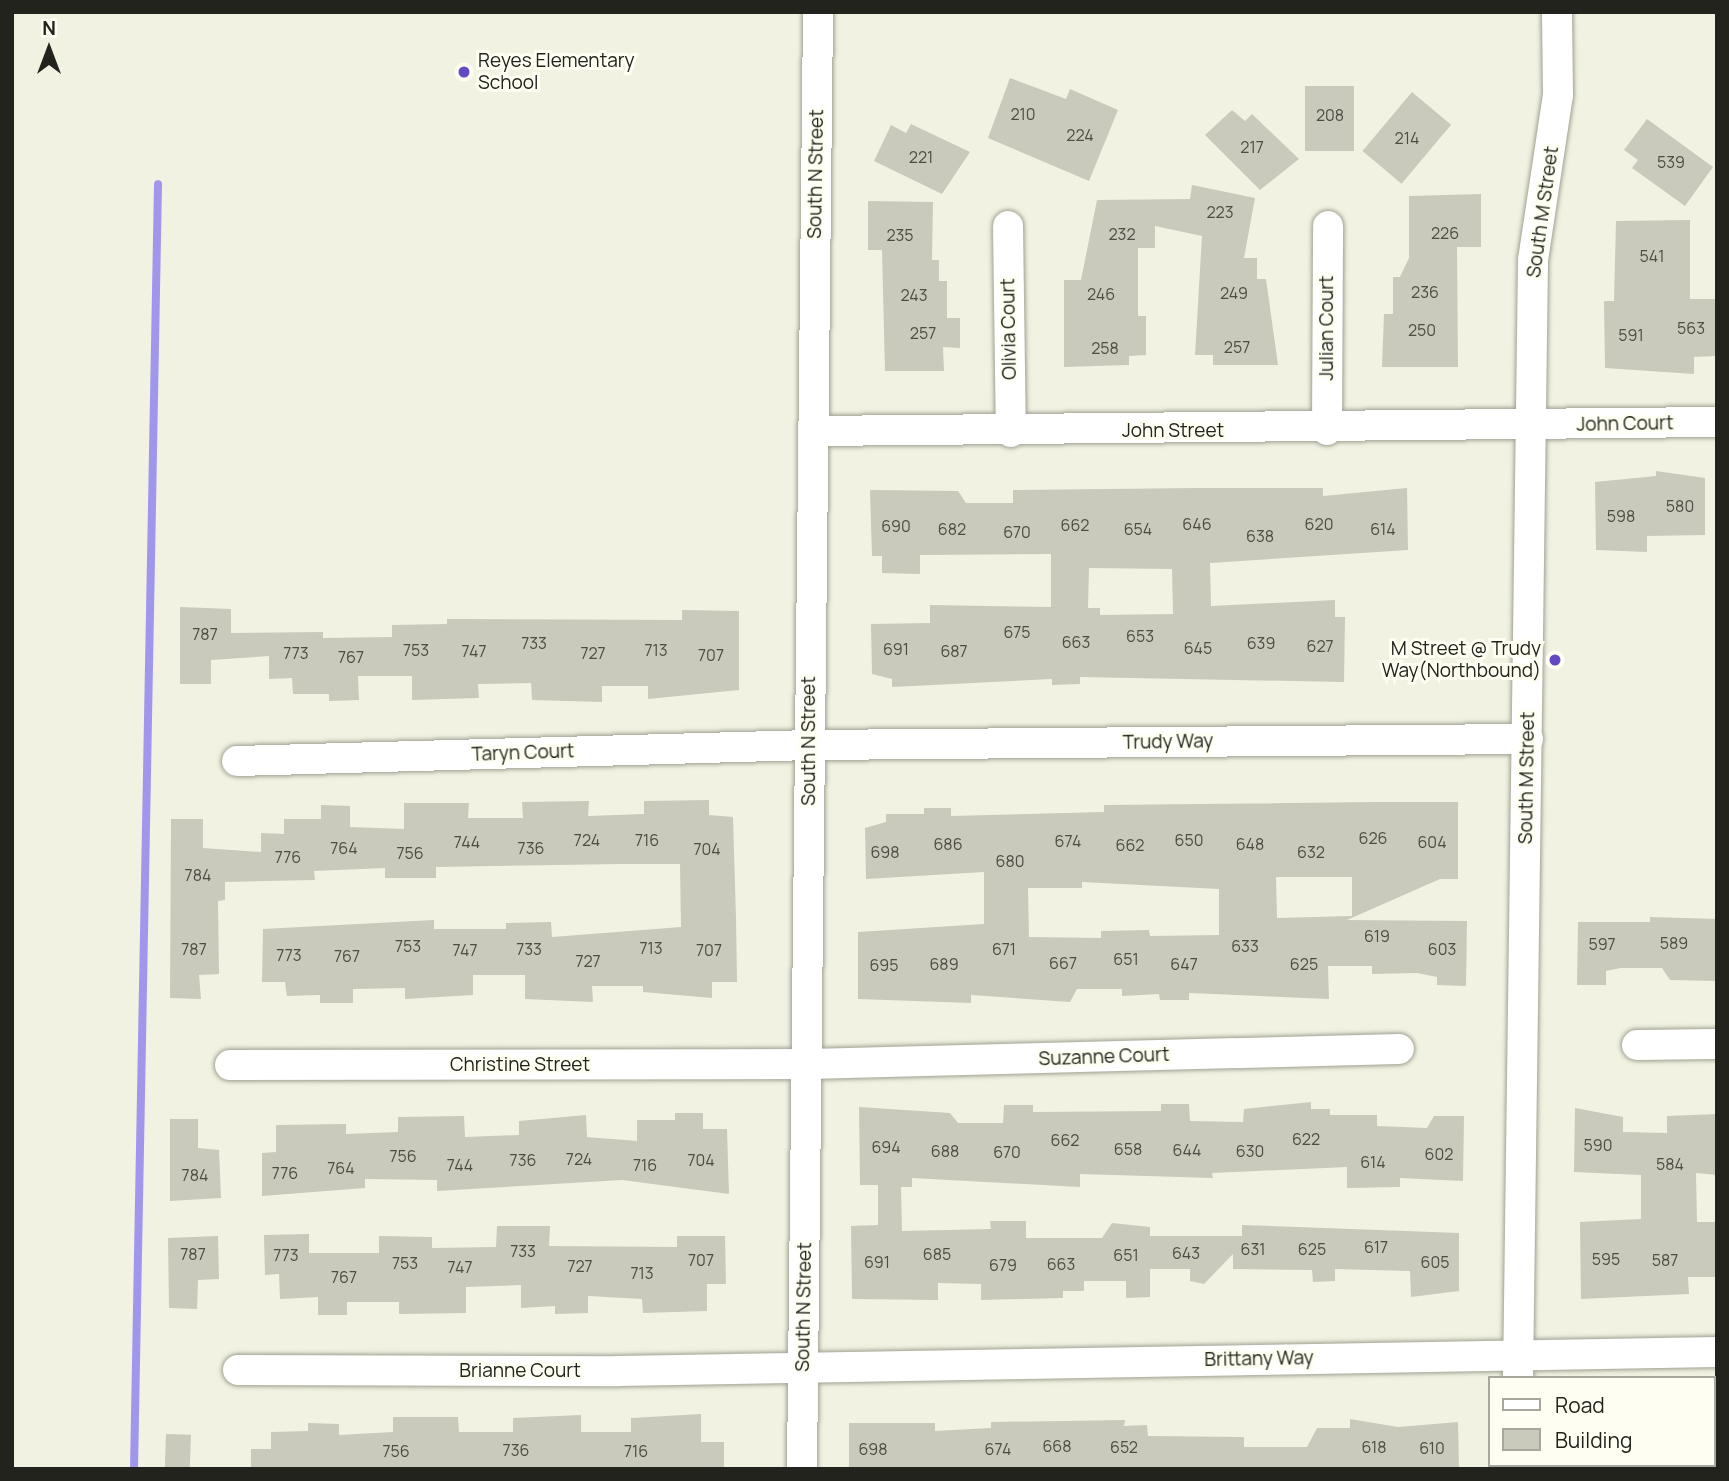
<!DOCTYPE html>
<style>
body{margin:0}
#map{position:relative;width:1729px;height:1481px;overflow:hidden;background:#f1f2e2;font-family:Manrope,sans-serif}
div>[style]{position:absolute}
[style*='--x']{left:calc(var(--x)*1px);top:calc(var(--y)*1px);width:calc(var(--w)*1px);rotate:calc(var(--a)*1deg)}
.stream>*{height:8px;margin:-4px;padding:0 4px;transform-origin:4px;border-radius:4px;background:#a097ec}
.building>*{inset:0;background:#c9cabb;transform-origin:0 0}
.roads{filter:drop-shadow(0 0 2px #a0a192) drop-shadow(0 0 2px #a0a192)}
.minor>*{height:30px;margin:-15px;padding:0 15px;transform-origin:15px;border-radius:15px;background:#fff}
.dots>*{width:19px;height:19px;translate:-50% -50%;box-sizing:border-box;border:4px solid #fefff2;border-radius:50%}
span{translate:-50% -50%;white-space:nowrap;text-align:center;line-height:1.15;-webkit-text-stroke:6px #fefff2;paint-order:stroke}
.number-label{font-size:16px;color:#4c4d44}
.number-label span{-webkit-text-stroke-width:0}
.poi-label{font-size:19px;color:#22231d}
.left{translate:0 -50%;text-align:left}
.right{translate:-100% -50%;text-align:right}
.street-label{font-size:19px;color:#22231d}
.frame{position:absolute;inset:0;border:14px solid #22231d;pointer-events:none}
.legend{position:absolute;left:1488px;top:1376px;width:228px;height:91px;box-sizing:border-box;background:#fefff2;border:2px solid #a6a79d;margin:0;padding:9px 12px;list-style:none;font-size:21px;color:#22231d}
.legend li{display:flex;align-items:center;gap:14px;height:35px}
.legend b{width:35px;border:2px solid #a6a79d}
.north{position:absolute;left:14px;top:14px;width:70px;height:70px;-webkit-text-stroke:5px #fefff2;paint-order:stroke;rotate:0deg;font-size:19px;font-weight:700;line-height:28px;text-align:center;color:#22231d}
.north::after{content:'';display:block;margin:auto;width:24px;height:32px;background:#22231d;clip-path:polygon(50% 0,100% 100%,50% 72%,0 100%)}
</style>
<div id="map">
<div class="stream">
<i style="--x:134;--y:1469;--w:1285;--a:-88.93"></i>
</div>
<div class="building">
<i style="clip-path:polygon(1010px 78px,1066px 99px,1070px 89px,1118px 110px,1089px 181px,988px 138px)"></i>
<i style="left:1305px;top:86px;width:49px;height:65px"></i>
<i style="left:1412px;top:92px;width:51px;height:77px;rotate:40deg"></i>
<i style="clip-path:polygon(1232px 110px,1245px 121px,1252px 114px,1299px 159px,1260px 190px,1205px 135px)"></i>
<i style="clip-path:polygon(1647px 119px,1713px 167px,1685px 206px,1632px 168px,1638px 160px,1624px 150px)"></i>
<i style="clip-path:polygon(911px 124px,970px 152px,942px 194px,874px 161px,891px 125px,906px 133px)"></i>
<i style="clip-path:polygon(1192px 185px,1255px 198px,1244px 258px,1257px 258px,1257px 279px,1266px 279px,1278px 365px,1213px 365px,1213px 355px,1195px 355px,1202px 236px,1155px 226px,1155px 248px,1138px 248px,1138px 316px,1146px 316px,1146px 355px,1129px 356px,1129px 365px,1064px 367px,1064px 280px,1081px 280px,1097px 200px,1190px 199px)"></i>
<i style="clip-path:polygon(1481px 194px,1481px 247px,1457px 247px,1458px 367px,1382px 367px,1384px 314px,1393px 314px,1393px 277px,1400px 277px,1409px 258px,1409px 196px)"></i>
<i style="clip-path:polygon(868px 201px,933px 202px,932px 260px,939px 260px,939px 281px,947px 281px,947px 318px,960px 318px,960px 348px,943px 347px,944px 371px,885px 371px,882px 250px,868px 250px)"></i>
<i style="clip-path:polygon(1690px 220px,1690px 299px,1716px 299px,1716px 356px,1694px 357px,1694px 374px,1605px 368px,1604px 301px,1614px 301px,1616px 221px)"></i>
<i style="clip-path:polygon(1656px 471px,1705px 478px,1705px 535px,1647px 536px,1647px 552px,1596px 550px,1595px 482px,1656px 476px)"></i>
<i style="clip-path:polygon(evenodd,1196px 488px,1323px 488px,1323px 496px,1407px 488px,1408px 550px,1210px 563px,1211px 606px,1335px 600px,1335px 617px,1345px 617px,1344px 682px,1080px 677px,1080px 684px,1052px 685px,1052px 679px,892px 687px,892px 679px,872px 674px,871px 624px,930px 623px,930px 605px,1051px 607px,1051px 554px,920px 555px,920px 574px,882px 573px,882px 556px,872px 556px,870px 490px,958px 491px,966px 503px,1013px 503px,1013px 490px,1196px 488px,1089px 568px,1172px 569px,1173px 614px,1100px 615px,1100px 608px,1088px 608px,1089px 568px)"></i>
<i style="clip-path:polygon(180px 607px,231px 609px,231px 633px,323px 632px,323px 638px,392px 637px,392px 625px,447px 624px,447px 619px,682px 620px,682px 610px,739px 611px,739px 690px,648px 699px,648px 686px,602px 686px,602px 702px,532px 700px,531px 683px,478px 684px,479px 698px,412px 700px,412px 676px,358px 676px,359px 700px,329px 701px,329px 694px,293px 694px,292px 678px,269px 679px,269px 656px,211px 660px,211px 684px,180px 684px)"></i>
<i style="clip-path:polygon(709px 800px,709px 815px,733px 817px,736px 918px,737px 982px,712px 982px,712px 998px,643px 992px,643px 986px,592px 986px,593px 1002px,525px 999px,525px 975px,473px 975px,473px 995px,405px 999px,405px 988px,353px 989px,353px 1003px,320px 1003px,320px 995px,287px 996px,285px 982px,262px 982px,263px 929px,434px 920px,434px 929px,506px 929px,506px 923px,551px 922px,552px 937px,681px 927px,680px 864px,621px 864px,436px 867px,436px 878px,385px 878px,385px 868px,314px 871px,315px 880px,225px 882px,225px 900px,218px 901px,219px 974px,199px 975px,201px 999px,170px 998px,171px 819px,203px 819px,203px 848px,261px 852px,261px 833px,284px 834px,284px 819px,321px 819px,321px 805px,350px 806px,350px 827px,404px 829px,404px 803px,469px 803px,468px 818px,523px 818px,522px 802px,589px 801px,588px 816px,644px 814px,644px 801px)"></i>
<i style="clip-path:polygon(evenodd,1374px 802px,1458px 802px,1458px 879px,1440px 879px,1347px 920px,1467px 921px,1466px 986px,1437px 985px,1437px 977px,1417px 973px,1372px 974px,1372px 966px,1328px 966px,1329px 999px,1189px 993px,1189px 1000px,1160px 1000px,1159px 994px,1122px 996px,1122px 989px,1077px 989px,1070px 1002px,971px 995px,971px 1003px,858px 999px,858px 932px,984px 924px,984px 872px,866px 879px,865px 828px,886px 822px,886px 814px,924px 814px,924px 808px,951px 808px,951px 816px,1104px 812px,1104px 805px,1374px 802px,1276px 877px,1352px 877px,1352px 916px,1277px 918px,1276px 877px,1374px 802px,1082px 882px,1219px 889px,1219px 935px,1150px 936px,1149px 930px,1101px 931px,1101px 938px,1029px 937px,1028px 888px,1082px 888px,1082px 882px)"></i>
<i style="clip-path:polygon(1650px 917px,1717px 919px,1717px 981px,1670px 980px,1662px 968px,1621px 968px,1606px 971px,1606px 985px,1577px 985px,1578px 922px,1650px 922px)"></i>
<i style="clip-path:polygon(1311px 1102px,1311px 1109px,1330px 1109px,1330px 1115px,1377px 1115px,1377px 1126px,1427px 1128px,1434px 1116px,1464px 1116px,1463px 1181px,1400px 1178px,1400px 1187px,1347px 1188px,1347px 1167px,1212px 1173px,1213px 1178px,1080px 1174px,1080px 1187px,912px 1178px,912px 1187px,901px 1187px,902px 1231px,991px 1229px,990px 1221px,1026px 1221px,1026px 1238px,1102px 1238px,1112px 1223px,1150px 1227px,1150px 1236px,1242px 1236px,1242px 1225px,1459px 1233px,1459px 1291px,1411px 1297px,1410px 1271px,1335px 1269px,1335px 1281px,1313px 1282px,1312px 1270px,1233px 1269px,1233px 1254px,1204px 1284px,1190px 1281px,1190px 1269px,1150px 1269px,1150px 1297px,1126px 1298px,1126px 1281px,1084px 1281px,1084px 1291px,1063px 1291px,1063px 1298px,981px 1300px,981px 1284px,938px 1283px,938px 1300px,852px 1299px,851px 1226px,878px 1225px,878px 1185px,860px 1185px,859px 1107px,950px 1113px,958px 1123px,1003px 1123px,1004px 1105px,1033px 1105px,1033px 1112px,1161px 1111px,1161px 1104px,1189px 1104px,1190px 1121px,1243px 1122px,1244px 1109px)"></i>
<i style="clip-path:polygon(1575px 1108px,1623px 1117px,1623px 1132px,1667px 1133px,1667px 1116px,1717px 1114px,1717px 1175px,1696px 1173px,1697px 1222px,1717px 1222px,1717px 1277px,1688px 1277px,1689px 1294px,1581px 1299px,1580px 1222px,1641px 1219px,1641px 1175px,1574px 1172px)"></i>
<i style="clip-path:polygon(675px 1113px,703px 1113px,703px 1129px,727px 1129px,729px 1194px,622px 1180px,437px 1191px,437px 1180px,365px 1179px,365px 1188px,262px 1196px,262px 1153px,276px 1152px,276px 1125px,346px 1124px,346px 1134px,398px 1132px,398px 1117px,464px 1116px,465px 1137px,519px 1135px,519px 1121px,586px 1115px,587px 1137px,637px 1141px,637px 1120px,675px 1120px)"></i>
<i style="clip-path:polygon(170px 1119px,198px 1119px,198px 1148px,219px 1150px,221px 1198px,170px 1201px)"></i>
<i style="clip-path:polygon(497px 1226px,550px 1226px,549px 1246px,677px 1247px,677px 1236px,725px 1236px,726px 1284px,707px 1284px,707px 1311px,643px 1313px,642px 1299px,588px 1296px,588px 1313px,555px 1314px,555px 1306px,521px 1308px,521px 1285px,466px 1287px,466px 1313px,399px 1314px,399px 1302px,347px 1302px,347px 1315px,318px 1315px,318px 1297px,280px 1299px,279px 1274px,265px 1275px,264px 1235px,309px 1234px,309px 1253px,379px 1253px,379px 1236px,432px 1237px,432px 1248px,496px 1247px)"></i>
<i style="clip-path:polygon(218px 1236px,219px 1279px,198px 1280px,197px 1309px,169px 1308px,168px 1238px)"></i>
<i style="clip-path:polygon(701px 1414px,701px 1442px,724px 1442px,724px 1469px,251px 1469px,251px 1449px,271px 1449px,271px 1432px,308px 1431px,308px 1423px,339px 1424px,339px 1435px,393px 1432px,393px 1417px,458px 1417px,459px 1432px,513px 1432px,513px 1418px,581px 1415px,581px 1432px,631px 1432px,631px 1418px)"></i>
<i style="clip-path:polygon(1350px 1419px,1398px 1427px,1458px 1422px,1459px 1469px,849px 1469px,849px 1423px,935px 1423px,935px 1431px,991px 1428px,991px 1422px,1125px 1420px,1124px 1426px,1147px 1425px,1148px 1436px,1244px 1437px,1244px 1447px,1307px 1447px,1317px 1428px,1350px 1428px)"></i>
<i style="left:166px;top:1434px;width:25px;height:35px;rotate:2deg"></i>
</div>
<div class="roads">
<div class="minor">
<i style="--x:1008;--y:226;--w:206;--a:89.2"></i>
<i style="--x:1327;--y:430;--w:204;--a:-89.7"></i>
<i style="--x:813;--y:431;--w:904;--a:-0.57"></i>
<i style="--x:237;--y:761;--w:572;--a:-1.6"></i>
<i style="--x:809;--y:745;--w:719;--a:-0.48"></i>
<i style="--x:1637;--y:1045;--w:80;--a:-0.7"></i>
<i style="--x:230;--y:1065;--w:579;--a:-0.1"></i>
<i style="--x:809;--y:1064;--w:590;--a:-1.46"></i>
<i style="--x:238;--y:1370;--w:380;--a:0.2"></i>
<i style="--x:618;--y:1371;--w:1099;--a:-0.99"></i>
<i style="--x:1518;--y:1378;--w:1118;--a:-89.23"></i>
<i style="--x:1533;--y:260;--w:167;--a:-81.4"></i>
<i style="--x:1558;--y:95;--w:83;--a:-90.7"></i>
<i style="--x:802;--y:1469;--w:1457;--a:-89.37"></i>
<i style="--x:1516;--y:1469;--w:4;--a:-90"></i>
</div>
</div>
<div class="dots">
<i style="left:464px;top:72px;background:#6348c1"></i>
<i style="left:1555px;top:660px;background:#6348c1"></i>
</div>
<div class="number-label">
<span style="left:1023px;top:114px">210</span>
<span style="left:1330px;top:115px">208</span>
<span style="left:1080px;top:135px">224</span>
<span style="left:1407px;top:138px">214</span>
<span style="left:1252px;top:147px">217</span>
<span style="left:921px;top:157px">221</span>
<span style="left:1671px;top:162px">539</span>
<span style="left:1220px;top:212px">223</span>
<span style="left:1445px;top:233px">226</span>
<span style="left:1122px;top:234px">232</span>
<span style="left:900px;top:235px">235</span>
<span style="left:1652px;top:256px">541</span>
<span style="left:1425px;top:292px">236</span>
<span style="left:1234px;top:293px">249</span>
<span style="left:1101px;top:294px">246</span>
<span style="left:914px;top:295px">243</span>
<span style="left:1691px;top:328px">563</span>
<span style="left:1422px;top:330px">250</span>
<span style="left:923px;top:333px">257</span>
<span style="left:1631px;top:335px">591</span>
<span style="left:1237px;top:347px">257</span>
<span style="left:1105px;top:348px">258</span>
<span style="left:1680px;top:506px">580</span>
<span style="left:1621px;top:516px">598</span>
<span style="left:1197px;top:524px">646</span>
<span style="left:1319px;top:524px">620</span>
<span style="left:1075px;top:525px">662</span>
<span style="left:896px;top:526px">690</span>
<span style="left:952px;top:529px">682</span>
<span style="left:1138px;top:529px">654</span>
<span style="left:1383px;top:529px">614</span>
<span style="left:1017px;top:532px">670</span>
<span style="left:1260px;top:536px">638</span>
<span style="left:1017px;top:632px">675</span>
<span style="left:205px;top:634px">787</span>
<span style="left:1140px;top:636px">653</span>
<span style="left:1076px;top:642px">663</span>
<span style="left:534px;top:643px">733</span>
<span style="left:1261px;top:643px">639</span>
<span style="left:1320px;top:646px">627</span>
<span style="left:1198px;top:648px">645</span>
<span style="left:896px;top:649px">691</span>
<span style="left:416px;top:650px">753</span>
<span style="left:656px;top:650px">713</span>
<span style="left:474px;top:651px">747</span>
<span style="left:954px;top:651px">687</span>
<span style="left:296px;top:653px">773</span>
<span style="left:593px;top:653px">727</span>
<span style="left:711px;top:655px">707</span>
<span style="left:351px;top:657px">767</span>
<span style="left:1373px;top:838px">626</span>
<span style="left:587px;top:840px">724</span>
<span style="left:647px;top:840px">716</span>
<span style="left:1189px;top:840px">650</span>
<span style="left:1068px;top:841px">674</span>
<span style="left:467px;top:842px">744</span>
<span style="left:1432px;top:842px">604</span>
<span style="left:948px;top:844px">686</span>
<span style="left:1250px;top:844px">648</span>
<span style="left:1130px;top:845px">662</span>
<span style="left:344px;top:848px">764</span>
<span style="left:531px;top:848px">736</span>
<span style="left:707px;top:849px">704</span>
<span style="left:885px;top:852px">698</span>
<span style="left:1311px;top:852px">632</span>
<span style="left:410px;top:853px">756</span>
<span style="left:288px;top:857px">776</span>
<span style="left:1010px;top:861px">680</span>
<span style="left:198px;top:875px">784</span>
<span style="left:1377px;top:936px">619</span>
<span style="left:1674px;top:943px">589</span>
<span style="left:1602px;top:944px">597</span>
<span style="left:408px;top:946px">753</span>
<span style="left:1245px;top:946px">633</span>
<span style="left:651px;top:948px">713</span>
<span style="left:194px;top:949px">787</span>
<span style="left:529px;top:949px">733</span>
<span style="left:1004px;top:949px">671</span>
<span style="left:1442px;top:949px">603</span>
<span style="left:465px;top:950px">747</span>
<span style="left:709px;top:950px">707</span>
<span style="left:289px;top:955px">773</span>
<span style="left:347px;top:956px">767</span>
<span style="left:1126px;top:959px">651</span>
<span style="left:588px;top:961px">727</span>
<span style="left:1063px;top:963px">667</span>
<span style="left:944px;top:964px">689</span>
<span style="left:1184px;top:964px">647</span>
<span style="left:1304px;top:964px">625</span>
<span style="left:884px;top:965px">695</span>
<span style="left:1306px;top:1139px">622</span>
<span style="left:1065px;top:1140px">662</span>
<span style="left:1598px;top:1145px">590</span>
<span style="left:886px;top:1147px">694</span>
<span style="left:1128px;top:1149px">658</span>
<span style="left:1187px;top:1150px">644</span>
<span style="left:945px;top:1151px">688</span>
<span style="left:1250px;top:1151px">630</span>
<span style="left:1007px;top:1152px">670</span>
<span style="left:1439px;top:1154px">602</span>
<span style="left:403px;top:1156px">756</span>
<span style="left:579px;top:1159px">724</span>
<span style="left:523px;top:1160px">736</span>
<span style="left:701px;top:1160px">704</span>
<span style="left:1373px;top:1162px">614</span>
<span style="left:1670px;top:1164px">584</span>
<span style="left:460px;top:1165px">744</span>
<span style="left:645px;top:1165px">716</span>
<span style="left:341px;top:1168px">764</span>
<span style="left:285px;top:1173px">776</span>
<span style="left:195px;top:1175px">784</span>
<span style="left:1376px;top:1247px">617</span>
<span style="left:1253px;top:1249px">631</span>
<span style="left:1312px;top:1249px">625</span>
<span style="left:523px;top:1251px">733</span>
<span style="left:1186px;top:1253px">643</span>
<span style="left:193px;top:1254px">787</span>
<span style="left:937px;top:1254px">685</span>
<span style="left:286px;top:1255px">773</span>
<span style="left:1126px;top:1255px">651</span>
<span style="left:1606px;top:1259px">595</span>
<span style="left:701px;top:1260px">707</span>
<span style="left:1665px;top:1260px">587</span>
<span style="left:877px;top:1262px">691</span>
<span style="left:1435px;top:1262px">605</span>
<span style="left:405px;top:1263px">753</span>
<span style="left:1061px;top:1264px">663</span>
<span style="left:1003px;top:1265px">679</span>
<span style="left:580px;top:1266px">727</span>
<span style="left:460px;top:1267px">747</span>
<span style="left:642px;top:1273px">713</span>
<span style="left:344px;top:1277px">767</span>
<span style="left:1057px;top:1446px">668</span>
<span style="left:1124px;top:1447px">652</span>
<span style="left:1374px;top:1447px">618</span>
<span style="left:1432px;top:1448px">610</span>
<span style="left:873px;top:1449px">698</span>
<span style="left:998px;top:1449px">674</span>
<span style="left:516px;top:1450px">736</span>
<span style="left:396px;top:1451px">756</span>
<span style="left:636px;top:1451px">716</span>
</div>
<div class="poi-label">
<span class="left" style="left:478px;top:72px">Reyes Elementary<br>School</span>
<span class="right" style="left:1541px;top:660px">M Street @ Trudy<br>Way(Northbound)</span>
</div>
<div class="street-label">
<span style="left:816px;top:174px;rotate:-89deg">South N Street</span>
<span style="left:1543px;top:212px;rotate:-82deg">South M Street</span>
<span style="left:1327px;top:328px;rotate:-90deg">Julian Court</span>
<span style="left:1009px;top:329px;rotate:-91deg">Olivia Court</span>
<span style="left:1625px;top:424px;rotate:-1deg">John Court</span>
<span style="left:1173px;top:431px">John Street</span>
<span style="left:809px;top:741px;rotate:-90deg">South N Street</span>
<span style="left:1168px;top:742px;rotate:-1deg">Trudy Way</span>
<span style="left:523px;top:753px;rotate:-2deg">Taryn Court</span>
<span style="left:1527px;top:778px;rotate:-89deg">South M Street</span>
<span style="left:1104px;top:1057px;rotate:-2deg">Suzanne Court</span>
<span style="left:520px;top:1065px">Christine Street</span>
<span style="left:804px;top:1307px;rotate:-89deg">South N Street</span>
<span style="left:1259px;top:1359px;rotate:-1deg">Brittany Way</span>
<span style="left:520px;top:1371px">Brianne Court</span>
</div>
<div class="frame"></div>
<ul class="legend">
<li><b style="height:9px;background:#fff"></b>Road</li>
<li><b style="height:19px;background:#c9cabb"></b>Building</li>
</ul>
<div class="north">N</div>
</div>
